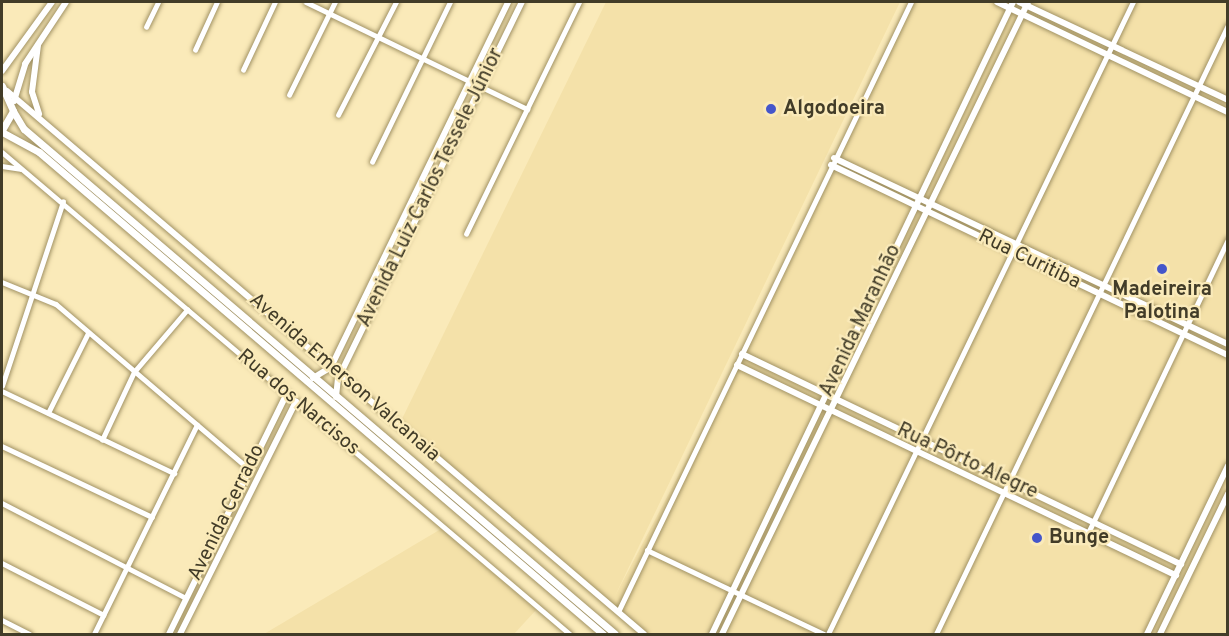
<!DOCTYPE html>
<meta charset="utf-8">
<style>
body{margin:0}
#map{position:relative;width:1229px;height:636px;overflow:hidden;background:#faeab9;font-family:Overpass,sans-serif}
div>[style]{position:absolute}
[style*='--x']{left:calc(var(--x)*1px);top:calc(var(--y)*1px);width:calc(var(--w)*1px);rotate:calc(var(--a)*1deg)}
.built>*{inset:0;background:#f4e1a9}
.roads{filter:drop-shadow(0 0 2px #a19264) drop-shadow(0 0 2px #a19264)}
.street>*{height:4.5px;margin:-2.25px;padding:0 2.25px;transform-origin:2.25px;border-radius:2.25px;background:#fff}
.secondary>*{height:6px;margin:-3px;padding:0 3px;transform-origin:3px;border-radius:3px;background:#fff}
.primary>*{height:7px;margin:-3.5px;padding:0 3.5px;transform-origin:3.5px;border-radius:3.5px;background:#fff}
.dots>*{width:16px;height:16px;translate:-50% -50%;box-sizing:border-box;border:3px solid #faeab9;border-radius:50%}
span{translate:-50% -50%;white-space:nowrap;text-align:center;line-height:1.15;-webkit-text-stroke:4.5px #faeab9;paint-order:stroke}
.poi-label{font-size:20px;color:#423c28;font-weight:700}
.left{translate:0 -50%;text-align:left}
.street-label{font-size:20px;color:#423c28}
.frame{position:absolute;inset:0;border:3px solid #423c28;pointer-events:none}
</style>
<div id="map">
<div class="built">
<i style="clip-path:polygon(606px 2px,900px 2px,615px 596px,785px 273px,914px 2px,1227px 2px,1227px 634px,645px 634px,399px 425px)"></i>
<i style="clip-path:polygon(441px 529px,536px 610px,514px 634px,264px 634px)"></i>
</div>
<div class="roads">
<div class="street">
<i style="--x:306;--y:2;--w:246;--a:25.8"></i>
<i style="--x:146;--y:27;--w:28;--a:-64"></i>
<i style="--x:195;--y:50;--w:53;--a:-65.4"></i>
<i style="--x:243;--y:70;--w:75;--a:-64.8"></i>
<i style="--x:289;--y:95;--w:104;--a:-63.7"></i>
<i style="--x:338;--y:115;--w:127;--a:-62.8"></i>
<i style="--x:2;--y:152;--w:745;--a:40.32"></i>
<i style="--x:372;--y:162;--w:178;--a:-64"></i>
<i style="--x:2;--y:166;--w:18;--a:9"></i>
<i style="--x:466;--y:234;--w:258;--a:-64"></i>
<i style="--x:2;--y:282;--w:58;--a:22.2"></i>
<i style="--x:56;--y:304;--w:254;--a:40.5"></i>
<i style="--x:2;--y:386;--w:194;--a:-71.7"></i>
<i style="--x:2;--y:391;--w:191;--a:25.5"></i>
<i style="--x:48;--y:413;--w:89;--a:-63.4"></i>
<i style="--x:102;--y:440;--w:75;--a:-64.8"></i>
<i style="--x:134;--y:372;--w:82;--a:-49.5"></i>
<i style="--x:2;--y:446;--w:166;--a:25.3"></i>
<i style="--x:2;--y:503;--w:207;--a:27.3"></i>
<i style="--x:1089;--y:531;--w:323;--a:-64.5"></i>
<i style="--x:647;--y:550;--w:196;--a:25.4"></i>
<i style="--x:2;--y:563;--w:114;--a:27"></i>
<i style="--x:618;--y:612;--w:677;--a:-64.34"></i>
<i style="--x:2;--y:620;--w:31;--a:27"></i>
<i style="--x:94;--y:634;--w:233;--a:-63.8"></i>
<i style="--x:828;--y:634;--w:702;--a:-64.24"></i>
<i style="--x:936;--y:634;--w:675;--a:-64.38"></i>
</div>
<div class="secondary">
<i style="--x:997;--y:2;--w:256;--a:25.5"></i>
<i style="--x:1019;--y:2;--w:231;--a:25.1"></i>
<i style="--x:38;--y:45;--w:47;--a:97.3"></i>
<i style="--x:32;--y:92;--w:23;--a:72"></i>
<i style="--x:2;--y:71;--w:85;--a:-54.1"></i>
<i style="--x:7;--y:91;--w:837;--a:40.45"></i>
<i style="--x:14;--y:101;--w:39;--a:-73"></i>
<i style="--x:25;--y:64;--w:74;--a:-56.5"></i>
<i style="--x:834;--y:158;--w:436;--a:25.3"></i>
<i style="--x:831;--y:165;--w:440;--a:25.6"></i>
<i style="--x:742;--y:354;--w:487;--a:25.6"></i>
<i style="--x:737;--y:365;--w:487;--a:25.6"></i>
<i style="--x:313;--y:378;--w:21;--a:-31"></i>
<i style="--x:331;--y:367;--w:406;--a:-64.1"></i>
<i style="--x:336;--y:397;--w:18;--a:-84"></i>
<i style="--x:338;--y:379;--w:420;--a:-64"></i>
<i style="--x:169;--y:634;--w:268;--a:-63.9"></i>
<i style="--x:180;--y:634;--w:260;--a:-63.5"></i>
<i style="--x:712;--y:634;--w:700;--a:-64.53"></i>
<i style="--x:722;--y:634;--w:702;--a:-64.16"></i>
<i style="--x:1147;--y:634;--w:187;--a:-64.3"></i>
<i style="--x:1160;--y:634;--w:156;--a:-64.1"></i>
</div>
<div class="primary">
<i style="--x:2;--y:86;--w:27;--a:66"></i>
<i style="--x:13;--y:111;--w:22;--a:120"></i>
<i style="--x:13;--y:111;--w:21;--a:59"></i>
<i style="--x:24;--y:129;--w:777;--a:40.51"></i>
<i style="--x:2;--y:132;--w:42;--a:28.4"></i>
<i style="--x:39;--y:152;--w:742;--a:40.52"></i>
</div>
</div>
<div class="dots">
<i style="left:771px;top:109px;background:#4556ca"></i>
<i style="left:1162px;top:269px;background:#4556ca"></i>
<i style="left:1037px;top:538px;background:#4556ca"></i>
</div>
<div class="poi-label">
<span class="left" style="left:783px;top:109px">Algodoeira</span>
<span style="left:1162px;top:302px">Madeireira<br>Palotina</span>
<span class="left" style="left:1049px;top:538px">Bunge</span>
</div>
<div class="street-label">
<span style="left:431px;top:188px;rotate:-64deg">Avenida Luiz Carlos Tessele Júnior</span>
<span style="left:1029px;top:260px;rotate:26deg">Rua Curitiba</span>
<span style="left:861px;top:321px;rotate:-65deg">Avenida Maranhão</span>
<span style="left:344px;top:378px;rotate:41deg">Avenida Emerson Valcanaia</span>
<span style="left:298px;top:403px;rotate:40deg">Rua dos Narcisos</span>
<span style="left:967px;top:462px;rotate:25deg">Rua Pôrto Alegre</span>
<span style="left:227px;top:513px;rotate:-64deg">Avenida Cerrado</span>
</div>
<div class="frame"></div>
</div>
